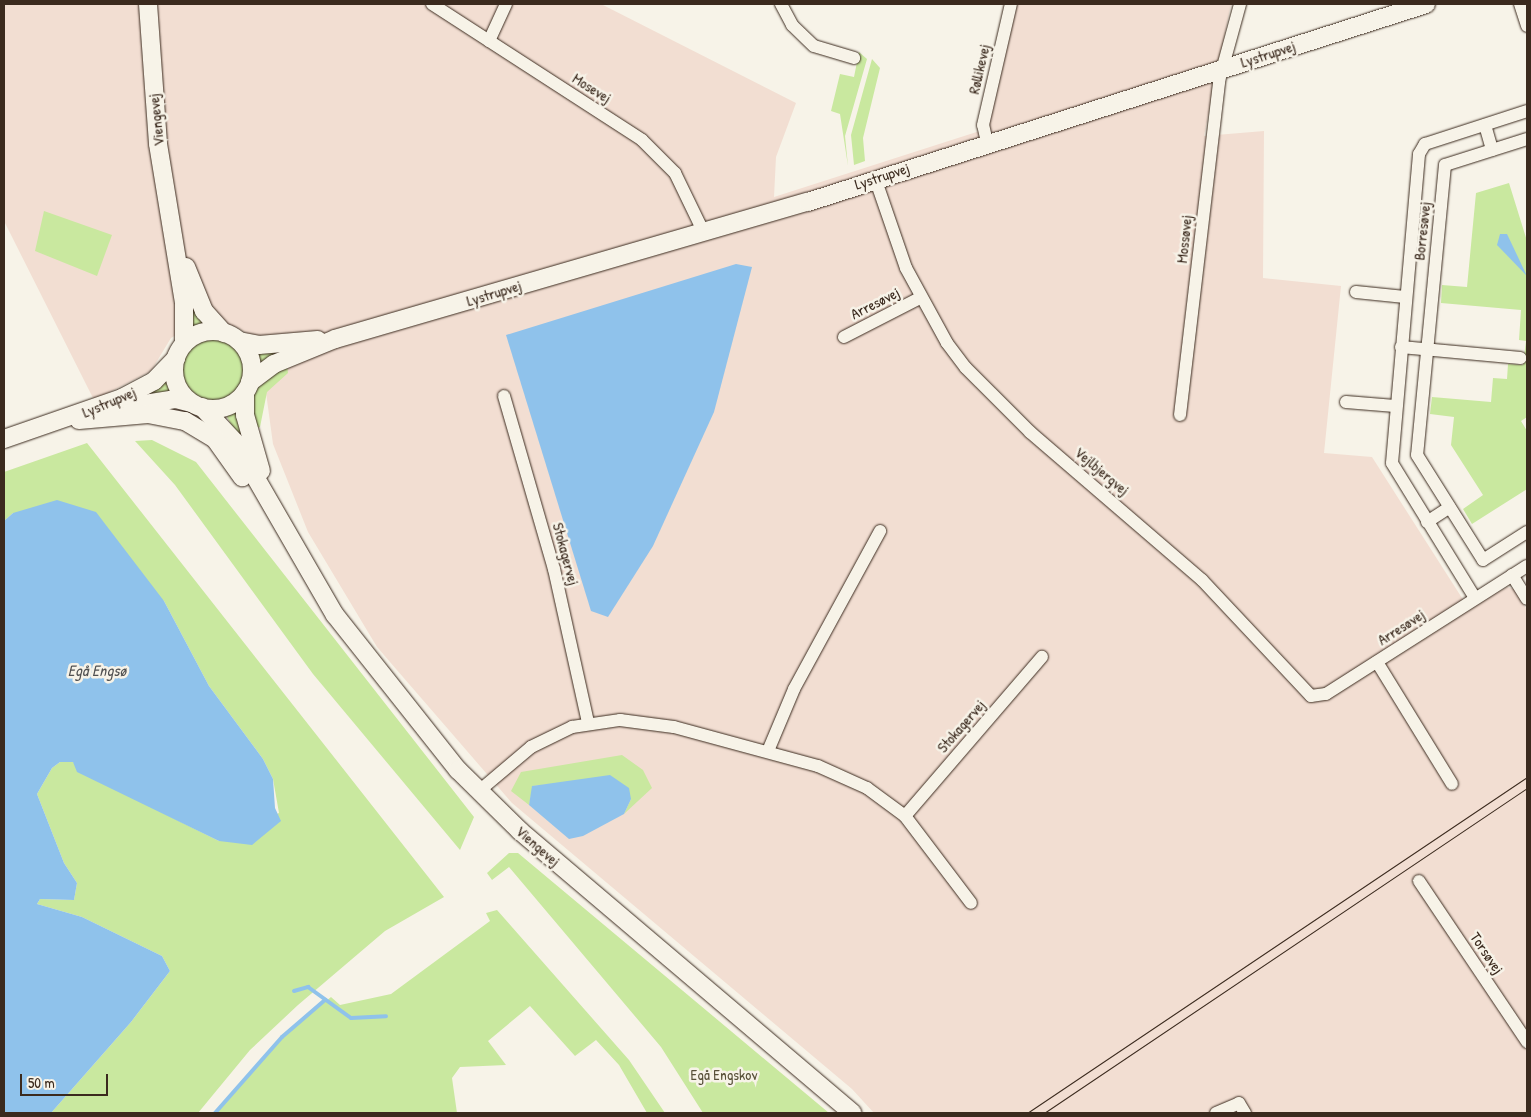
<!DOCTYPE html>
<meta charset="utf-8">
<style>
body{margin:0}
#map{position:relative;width:1531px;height:1117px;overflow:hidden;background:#f7f3e8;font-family:"Patrick Hand",sans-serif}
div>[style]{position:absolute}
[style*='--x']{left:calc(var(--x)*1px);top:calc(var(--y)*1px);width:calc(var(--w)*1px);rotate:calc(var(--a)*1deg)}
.built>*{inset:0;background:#f2ded2}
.green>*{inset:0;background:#c9e89f}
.round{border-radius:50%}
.water>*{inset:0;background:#8fc2eb}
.stream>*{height:4px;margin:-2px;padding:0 2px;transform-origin:2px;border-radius:2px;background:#8fc2eb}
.roads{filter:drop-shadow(0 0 1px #3b2a1e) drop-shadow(0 0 1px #3b2a1e)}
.street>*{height:12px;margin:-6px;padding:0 6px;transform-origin:6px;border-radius:6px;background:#f7f3e8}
.secondary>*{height:18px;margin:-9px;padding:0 9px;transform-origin:9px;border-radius:9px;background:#f7f3e8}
.secondary>.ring{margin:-9px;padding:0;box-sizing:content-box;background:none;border:18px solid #f7f3e8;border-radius:50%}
.tram>*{height:1px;margin:-0.5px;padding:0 0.5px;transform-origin:0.5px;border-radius:0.5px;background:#3b2a1e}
span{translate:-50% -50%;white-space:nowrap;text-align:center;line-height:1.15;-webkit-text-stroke:5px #f7f3e8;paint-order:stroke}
.street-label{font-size:15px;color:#3b2a1e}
.park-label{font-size:15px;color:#575038}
.water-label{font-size:16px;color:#505051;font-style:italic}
.frame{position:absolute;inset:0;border:5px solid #3b2a1e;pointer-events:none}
.scale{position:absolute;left:20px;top:1074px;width:88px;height:22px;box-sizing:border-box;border:2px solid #3b2a1e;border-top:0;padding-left:6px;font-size:15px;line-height:18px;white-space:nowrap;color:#3b2a1e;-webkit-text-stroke:4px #f7f3e8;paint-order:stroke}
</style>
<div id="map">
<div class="built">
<i style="clip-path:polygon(4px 4px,601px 4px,796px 103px,776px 157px,774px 197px,986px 129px,1016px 4px,1231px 4px,1204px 136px,1264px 131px,1263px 278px,1341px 286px,1324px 453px,1372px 457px,1469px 609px,1507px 587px,1514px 589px,1527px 610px,1527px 1113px,874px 1113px,852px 1089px,512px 803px,377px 647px,308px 532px,273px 444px,261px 356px,253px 337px,236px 327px,197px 322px,171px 338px,151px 371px,94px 400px,4px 221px)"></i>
</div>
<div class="green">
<i style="clip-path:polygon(859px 52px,867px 59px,845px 136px,848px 166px,840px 114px,831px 111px,840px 74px,854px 77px)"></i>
<i style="clip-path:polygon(872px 59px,880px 68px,863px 138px,865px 161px,854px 165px,851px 135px)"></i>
<i style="clip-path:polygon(1509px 183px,1527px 241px,1527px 417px,1521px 421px,1527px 431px,1527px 489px,1472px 524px,1463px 509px,1483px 495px,1451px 445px,1454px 417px,1430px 414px,1432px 397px,1491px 402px,1493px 378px,1507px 379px,1508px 364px,1523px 365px,1526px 341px,1519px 340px,1521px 310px,1441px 303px,1442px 285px,1467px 287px,1476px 193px)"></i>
<i style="clip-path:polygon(44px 211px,112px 235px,97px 276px,35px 251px)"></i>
<i style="clip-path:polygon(191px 293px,205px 325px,192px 330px)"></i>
<i class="round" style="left:180px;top:337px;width:66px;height:66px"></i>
<i style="clip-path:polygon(280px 348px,283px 354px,258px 364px,253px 350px)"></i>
<i style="clip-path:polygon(287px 364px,288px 373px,267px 392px,260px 427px,253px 430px,250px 396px,258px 384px)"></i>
<i style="clip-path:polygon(168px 381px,174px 394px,138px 396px)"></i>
<i style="clip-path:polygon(238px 408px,242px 436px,238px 437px,226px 415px)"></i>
<i style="clip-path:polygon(152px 440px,196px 462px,474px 817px,460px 850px,313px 674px,175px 485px,135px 441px)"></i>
<i style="clip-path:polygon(87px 443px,444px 897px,385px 931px,298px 1005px,250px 1050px,198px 1113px,51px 1113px,131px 1022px,170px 971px,162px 956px,82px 917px,37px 904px,40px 899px,74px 900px,77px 883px,64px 863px,37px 794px,52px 768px,60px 762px,73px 762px,127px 795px,219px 841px,279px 813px,273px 779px,263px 759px,209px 686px,164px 601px,13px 513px,4px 521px,4px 472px)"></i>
<i style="clip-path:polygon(622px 755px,643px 770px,652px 788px,624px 814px,631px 799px,551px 784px,533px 786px,529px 805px,511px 791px,521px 772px)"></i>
<i style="clip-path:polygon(509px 853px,518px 853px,829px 1113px,703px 1113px,661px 1047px,509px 867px,492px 880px,487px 873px)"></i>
<i style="clip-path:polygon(497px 910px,629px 1060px,665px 1113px,647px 1113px,619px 1065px,596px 1040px,575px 1056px,530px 1006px,488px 1041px,506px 1065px,460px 1067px,452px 1078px,457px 1113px,215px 1113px,282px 1037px,331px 997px,340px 1005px,391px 994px,490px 921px,486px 913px)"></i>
</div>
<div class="water">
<i style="clip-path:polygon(1500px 234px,1507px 234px,1527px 276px,1497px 245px)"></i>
<i style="clip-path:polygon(736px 264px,752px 267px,714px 412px,653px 546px,608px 617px,591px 611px,506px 335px)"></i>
<i style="clip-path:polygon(57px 500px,96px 512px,164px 601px,209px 686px,263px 759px,273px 779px,275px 808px,281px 821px,252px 845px,219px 841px,77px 772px,73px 762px,60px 762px,52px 768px,37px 794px,64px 863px,77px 883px,74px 900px,40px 899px,37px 904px,82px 917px,162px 956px,170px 971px,131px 1022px,51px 1113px,4px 1113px,4px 521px,13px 513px)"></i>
<i style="clip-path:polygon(610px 775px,629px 788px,631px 799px,624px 814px,583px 836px,569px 839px,529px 805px,532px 786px)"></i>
</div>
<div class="stream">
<i style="--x:294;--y:991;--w:15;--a:-16"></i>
<i style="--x:308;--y:987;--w:53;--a:35.8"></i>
<i style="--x:351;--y:1018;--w:35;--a:-3"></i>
<i style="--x:215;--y:1113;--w:101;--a:-48.6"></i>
<i style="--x:282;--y:1037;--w:57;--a:-40.7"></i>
</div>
<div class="roads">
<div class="street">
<i style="--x:432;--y:4;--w:250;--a:32.9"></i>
<i style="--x:642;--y:140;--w:47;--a:45"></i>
<i style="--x:675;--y:173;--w:64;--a:64.2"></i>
<i style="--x:781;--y:4;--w:24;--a:62"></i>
<i style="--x:792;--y:25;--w:30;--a:44"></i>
<i style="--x:814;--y:46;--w:42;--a:16.7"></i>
<i style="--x:1520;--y:4;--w:23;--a:72"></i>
<i style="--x:489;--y:41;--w:41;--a:-65.3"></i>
<i style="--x:1485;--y:125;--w:26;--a:74"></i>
<i style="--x:1527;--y:139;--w:86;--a:162.4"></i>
<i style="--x:1445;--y:165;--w:291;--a:95.5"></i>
<i style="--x:1417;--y:455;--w:124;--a:57.8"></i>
<i style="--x:1483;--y:560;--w:52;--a:-32.5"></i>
<i style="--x:987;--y:142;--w:17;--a:-103"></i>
<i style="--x:983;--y:125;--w:124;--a:-77"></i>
<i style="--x:875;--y:178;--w:95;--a:71"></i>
<i style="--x:906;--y:268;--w:85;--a:61.3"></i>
<i style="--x:947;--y:343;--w:31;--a:53"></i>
<i style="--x:966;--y:368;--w:91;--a:45"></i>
<i style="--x:1030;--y:432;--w:227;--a:40.7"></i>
<i style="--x:1202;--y:580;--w:159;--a:46.8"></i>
<i style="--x:1311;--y:696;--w:15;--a:-8"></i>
<i style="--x:1326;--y:694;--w:238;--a:-32.5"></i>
<i style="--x:1356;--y:292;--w:49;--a:5.8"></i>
<i style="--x:844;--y:337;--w:85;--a:-27.2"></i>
<i style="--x:1401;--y:347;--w:120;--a:5.3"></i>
<i style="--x:504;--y:396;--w:180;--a:73.9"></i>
<i style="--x:554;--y:569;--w:157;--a:77.5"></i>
<i style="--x:1346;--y:402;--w:49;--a:4.7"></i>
<i style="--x:1180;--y:415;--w:336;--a:-83.3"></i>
<i style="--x:1219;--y:81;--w:80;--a:-74.7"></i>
<i style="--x:1427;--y:522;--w:27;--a:-33"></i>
<i style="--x:1512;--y:575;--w:28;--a:58"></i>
<i style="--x:1475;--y:598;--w:158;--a:-121.6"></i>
<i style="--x:1392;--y:463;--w:310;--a:-85"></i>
<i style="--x:1419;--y:154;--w:12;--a:-59"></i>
<i style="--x:1425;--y:144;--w:107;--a:-17.9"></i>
<i style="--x:1377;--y:662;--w:143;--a:58.4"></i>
<i style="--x:768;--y:751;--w:67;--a:-67.2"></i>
<i style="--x:794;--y:689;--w:180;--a:-61.4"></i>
<i style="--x:479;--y:791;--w:68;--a:-40.2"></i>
<i style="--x:531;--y:747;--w:46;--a:-26"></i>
<i style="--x:572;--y:727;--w:49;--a:-8.3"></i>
<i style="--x:620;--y:720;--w:54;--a:7.4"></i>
<i style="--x:674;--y:727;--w:149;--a:15.2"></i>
<i style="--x:818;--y:766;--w:54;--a:24.2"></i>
<i style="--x:867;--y:788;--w:47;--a:36.4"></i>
<i style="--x:905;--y:816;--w:109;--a:52.8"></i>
<i style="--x:905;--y:816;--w:210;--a:-49.3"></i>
<i style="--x:1419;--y:881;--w:194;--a:56.1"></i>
<i style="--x:1216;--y:1113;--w:25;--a:-23"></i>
<i style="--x:1239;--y:1103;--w:12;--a:59"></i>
</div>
<div class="secondary">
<i style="--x:148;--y:4;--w:140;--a:85.9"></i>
<i style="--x:158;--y:144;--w:160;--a:80.7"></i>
<i style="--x:184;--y:302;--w:42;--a:90"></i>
<i style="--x:186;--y:267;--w:48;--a:67.8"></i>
<i style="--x:204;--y:311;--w:30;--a:48"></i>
<i class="ring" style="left:174px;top:331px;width:60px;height:60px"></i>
<i style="--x:239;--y:341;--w:20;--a:11"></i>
<i style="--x:259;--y:345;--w:59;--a:-4.8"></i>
<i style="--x:250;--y:382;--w:30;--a:-37"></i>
<i style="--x:274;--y:364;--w:66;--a:-22.3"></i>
<i style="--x:335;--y:339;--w:492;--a:-16.2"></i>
<i style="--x:808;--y:202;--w:649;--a:-17.76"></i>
<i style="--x:245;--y:392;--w:23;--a:90"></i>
<i style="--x:245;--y:415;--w:58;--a:74.1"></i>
<i style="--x:132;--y:406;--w:45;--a:-9"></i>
<i style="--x:176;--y:399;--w:16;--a:15"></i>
<i style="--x:202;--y:407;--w:48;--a:46.7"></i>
<i style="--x:235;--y:442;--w:200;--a:60"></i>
<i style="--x:335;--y:615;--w:198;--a:51.6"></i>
<i style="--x:458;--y:770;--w:87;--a:44.5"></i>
<i style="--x:520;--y:831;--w:436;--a:40.3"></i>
<i style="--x:79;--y:420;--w:69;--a:-5"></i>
<i style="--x:148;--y:414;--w:38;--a:11"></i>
<i style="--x:185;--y:421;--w:35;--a:31"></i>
<i style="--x:215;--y:439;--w:47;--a:54.6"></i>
<i style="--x:4;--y:439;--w:125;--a:-19.2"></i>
<i style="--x:122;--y:398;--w:36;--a:-28"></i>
<i style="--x:154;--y:381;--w:32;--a:-46"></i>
</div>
</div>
<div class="tram">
<i style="--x:1027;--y:1113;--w:602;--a:-33.9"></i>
<i style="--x:1044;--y:1113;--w:582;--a:-33.94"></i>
</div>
<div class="street-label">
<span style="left:1268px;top:54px;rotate:-18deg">Lystrupvej</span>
<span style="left:979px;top:69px;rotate:-77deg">Røllikevej</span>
<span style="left:592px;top:88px;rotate:32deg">Mosevej</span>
<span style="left:156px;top:120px;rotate:-96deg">Viengevej</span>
<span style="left:882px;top:176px;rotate:-18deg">Lystrupvej</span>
<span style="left:1422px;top:231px;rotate:-84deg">Borresøvej</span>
<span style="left:1184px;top:239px;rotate:-84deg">Mossøvej</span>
<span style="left:494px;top:293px;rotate:-17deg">Lystrupvej</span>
<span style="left:875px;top:303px;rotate:-27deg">Arresøvej</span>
<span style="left:109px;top:402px;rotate:-23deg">Lystrupvej</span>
<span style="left:1102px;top:471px;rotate:40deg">Vejlbjergvej</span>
<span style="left:566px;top:554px;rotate:75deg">Stokagervej</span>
<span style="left:1401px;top:627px;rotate:-33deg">Arresøvej</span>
<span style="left:961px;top:726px;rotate:-49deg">Stokagervej</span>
<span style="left:538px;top:846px;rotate:41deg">Viengevej</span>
<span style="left:1487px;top:953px;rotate:56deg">Torsøvej</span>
</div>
<div class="park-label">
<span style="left:724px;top:1075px">Egå Engskov</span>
</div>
<div class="water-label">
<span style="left:97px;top:670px">Egå Engsø</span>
</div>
<div class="frame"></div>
<div class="scale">50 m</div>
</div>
